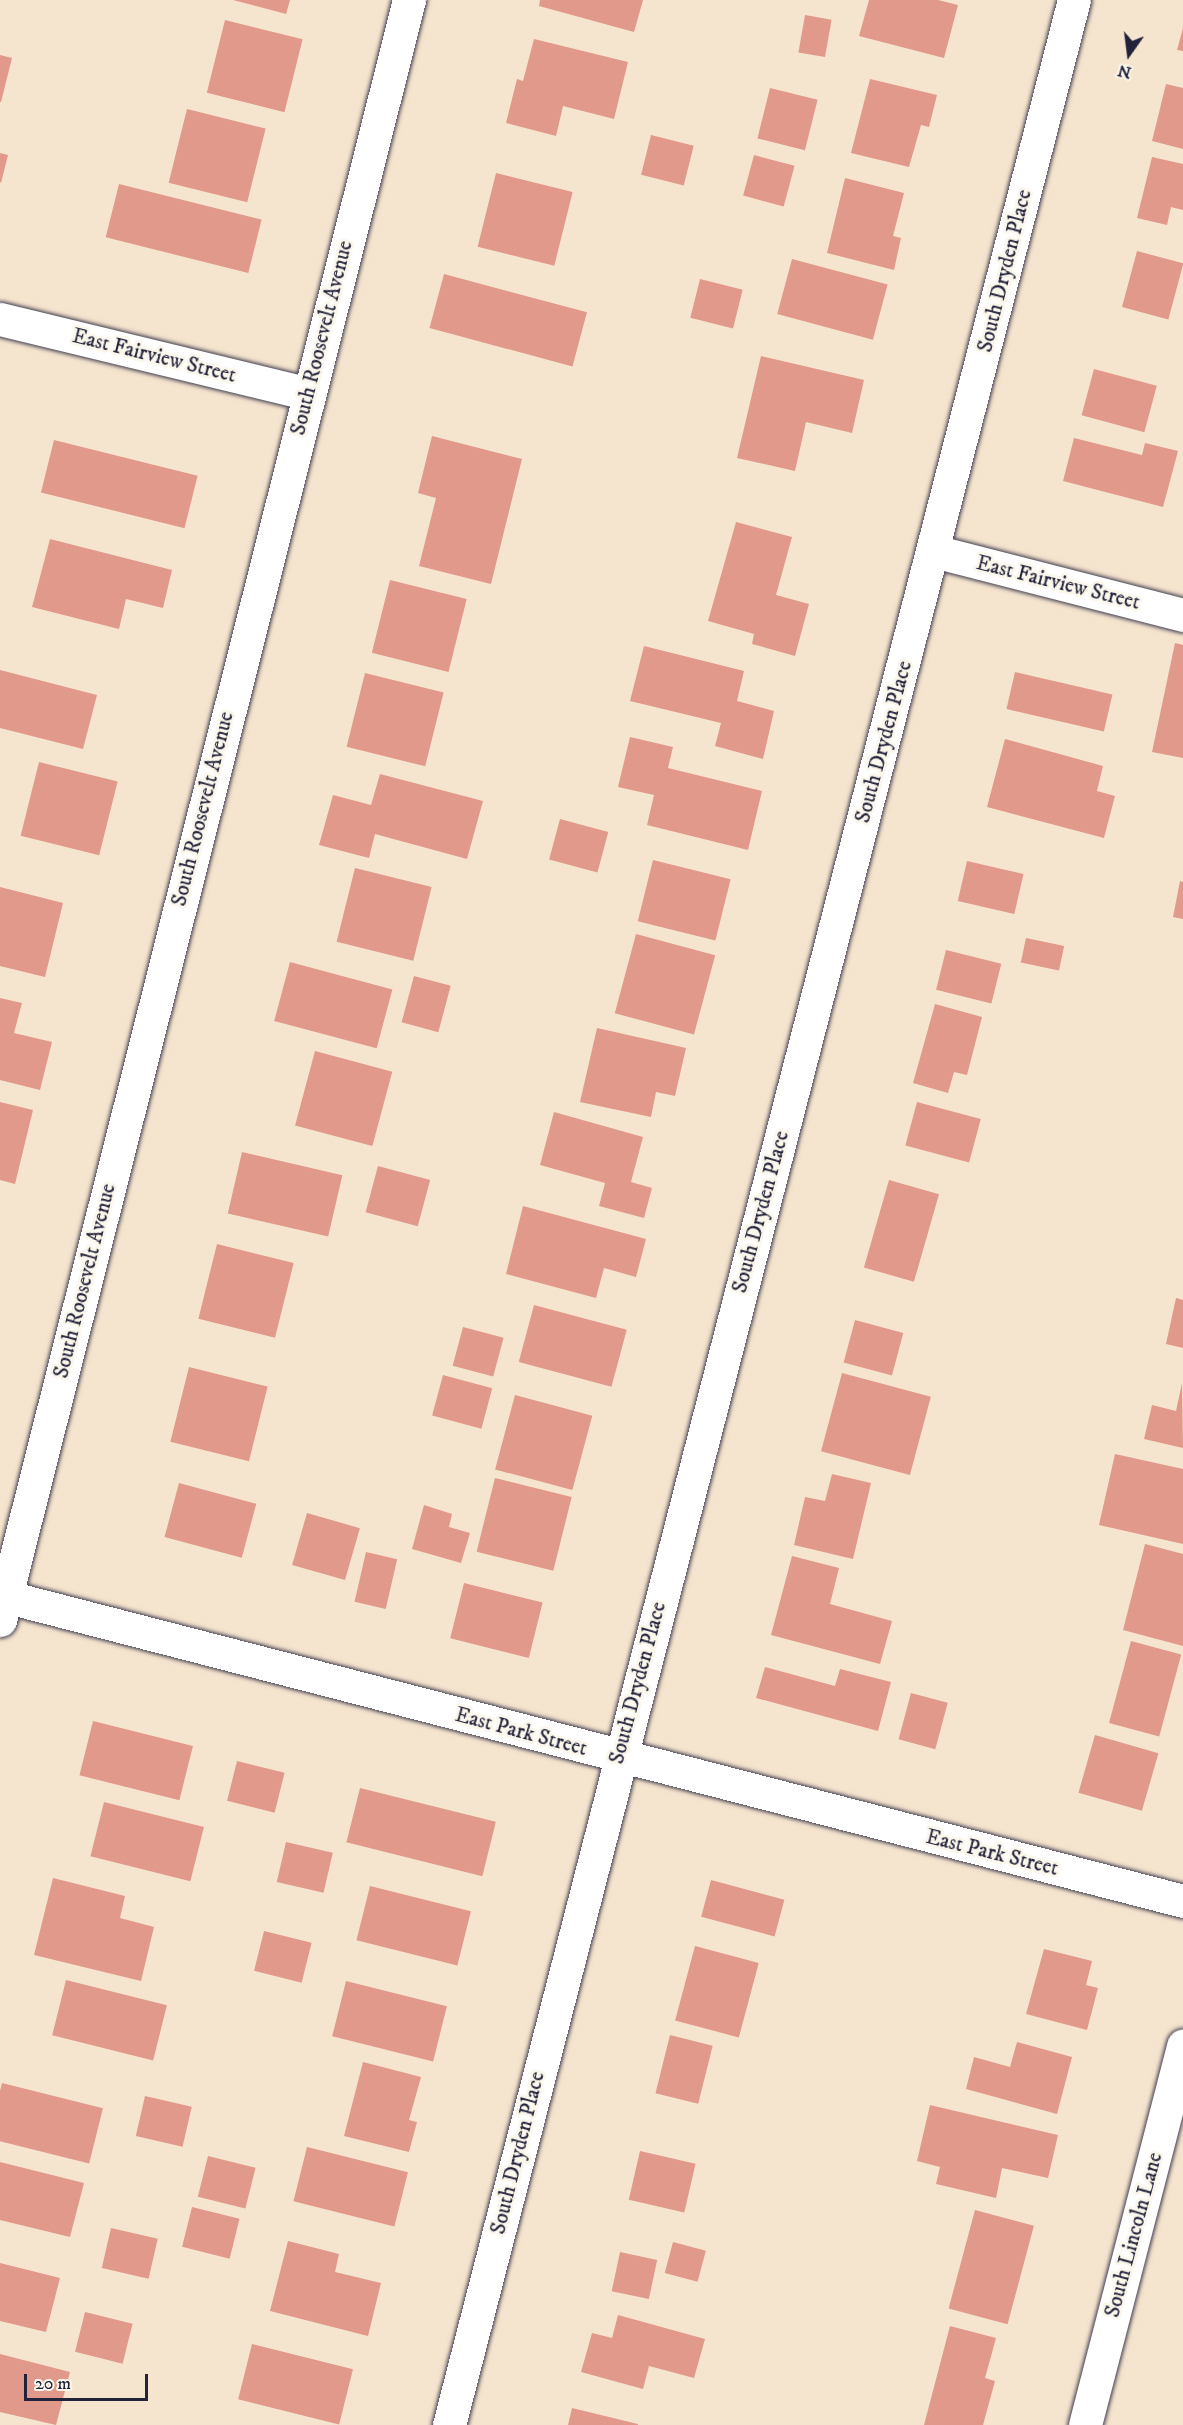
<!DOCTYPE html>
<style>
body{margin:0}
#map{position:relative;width:1183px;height:2425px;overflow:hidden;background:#f6e5ce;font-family:"IM FELL DW Pica",serif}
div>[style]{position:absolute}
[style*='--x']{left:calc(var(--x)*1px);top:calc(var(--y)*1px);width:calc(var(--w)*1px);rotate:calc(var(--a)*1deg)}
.building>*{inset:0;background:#e1998b;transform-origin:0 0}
.roads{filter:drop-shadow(0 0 2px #423f51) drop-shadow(0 0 2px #423f51)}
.street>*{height:33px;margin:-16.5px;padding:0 16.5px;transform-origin:16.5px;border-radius:16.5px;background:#fff}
span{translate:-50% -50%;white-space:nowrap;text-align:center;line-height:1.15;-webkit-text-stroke:6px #fbf7ec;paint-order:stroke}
.street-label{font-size:21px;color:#22223b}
.north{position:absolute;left:1099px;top:24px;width:60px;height:60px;-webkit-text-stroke:4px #fbf7ec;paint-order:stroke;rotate:194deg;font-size:16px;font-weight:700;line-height:24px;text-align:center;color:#22223b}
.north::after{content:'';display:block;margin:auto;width:21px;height:27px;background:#22223b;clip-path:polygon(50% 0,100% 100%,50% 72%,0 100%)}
.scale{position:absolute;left:24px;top:2374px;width:124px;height:27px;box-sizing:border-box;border:3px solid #22223b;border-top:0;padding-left:8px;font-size:18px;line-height:21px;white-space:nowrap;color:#22223b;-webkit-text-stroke:4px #fbf7ec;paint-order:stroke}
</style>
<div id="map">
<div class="building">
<i style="clip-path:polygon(233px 0,290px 0,286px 14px)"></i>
<i style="clip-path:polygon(540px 0,643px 0,634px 32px,539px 6px)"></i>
<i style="clip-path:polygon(869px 0,938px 0,958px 5px,944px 58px,859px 36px)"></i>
<i style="left:805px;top:15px;width:27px;height:38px;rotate:10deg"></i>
<i style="left:225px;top:20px;width:80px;height:75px;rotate:14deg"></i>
<i style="clip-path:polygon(1183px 28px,1183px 51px,1177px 50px)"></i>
<i style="clip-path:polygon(534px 39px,628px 62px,614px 119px,563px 106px,556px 136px,506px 123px,517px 79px,523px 81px)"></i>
<i style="clip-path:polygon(0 55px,12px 58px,1px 102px,0 102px)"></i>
<i style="clip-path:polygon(870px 79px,937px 95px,929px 127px,921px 125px,909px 167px,851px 153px)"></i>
<i style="clip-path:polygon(1166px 84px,1183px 88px,1183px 149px,1152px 141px)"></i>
<i style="left:770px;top:88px;width:49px;height:52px;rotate:14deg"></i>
<i style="left:187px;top:109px;width:81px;height:76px;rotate:14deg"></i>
<i style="left:651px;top:135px;width:44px;height:41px;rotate:14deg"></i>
<i style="clip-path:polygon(0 153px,8px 155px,1px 183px,0 182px)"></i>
<i style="left:754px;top:155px;width:42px;height:42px;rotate:15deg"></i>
<i style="clip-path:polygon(1152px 157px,1183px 164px,1183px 210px,1171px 207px,1167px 225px,1137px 218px)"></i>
<i style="left:496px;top:173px;width:79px;height:76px;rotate:14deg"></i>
<i style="clip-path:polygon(845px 178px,904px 193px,893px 236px,901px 238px,894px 270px,827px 253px)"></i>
<i style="left:119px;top:184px;width:147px;height:55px;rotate:14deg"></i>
<i style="left:1137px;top:251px;width:48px;height:58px;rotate:15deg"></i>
<i style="left:792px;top:259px;width:99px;height:57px;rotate:15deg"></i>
<i style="left:444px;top:274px;width:148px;height:56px;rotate:15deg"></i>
<i style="left:700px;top:279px;width:44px;height:40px;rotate:14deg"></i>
<i style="clip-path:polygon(761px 356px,864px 380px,852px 433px,806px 422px,795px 471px,737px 458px)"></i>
<i style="left:1094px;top:369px;width:65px;height:48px;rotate:15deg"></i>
<i style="clip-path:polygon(432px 436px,522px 459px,491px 584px,419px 566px,436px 498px,418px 493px)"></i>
<i style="clip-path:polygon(1074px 438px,1142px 455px,1145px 443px,1178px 451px,1163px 507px,1063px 481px)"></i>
<i style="left:54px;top:440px;width:148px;height:54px;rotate:14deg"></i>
<i style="clip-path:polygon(736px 522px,792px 537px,776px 595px,809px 604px,795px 656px,752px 644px,754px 634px,708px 621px)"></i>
<i style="clip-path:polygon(50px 539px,172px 570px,163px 608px,126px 599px,119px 629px,32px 607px)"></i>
<i style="left:390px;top:580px;width:79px;height:75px;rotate:14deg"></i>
<i style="clip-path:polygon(1175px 643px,1183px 645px,1183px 758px,1152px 752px)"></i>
<i style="clip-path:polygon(644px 646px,744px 671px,737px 701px,774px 711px,763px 759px,715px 746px,721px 723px,630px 701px)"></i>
<i style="clip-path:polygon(0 670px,97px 695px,83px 749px,0 728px)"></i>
<i style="left:1015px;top:672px;width:100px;height:38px;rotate:13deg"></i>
<i style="left:365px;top:673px;width:81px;height:76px;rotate:14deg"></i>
<i style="clip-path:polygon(630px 737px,673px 747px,668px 768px,762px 791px,748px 850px,647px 825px,654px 795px,618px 787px)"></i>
<i style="clip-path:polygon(1005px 739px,1103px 766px,1097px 791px,1115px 796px,1104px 838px,987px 807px)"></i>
<i style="left:39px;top:762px;width:81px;height:76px;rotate:14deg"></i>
<i style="clip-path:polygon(380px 774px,483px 801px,467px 859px,375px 834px,369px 858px,319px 845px,333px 795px,371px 805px)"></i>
<i style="left:560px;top:819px;width:50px;height:42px;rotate:15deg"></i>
<i style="left:653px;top:860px;width:80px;height:63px;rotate:14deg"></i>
<i style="left:967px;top:861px;width:58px;height:41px;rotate:13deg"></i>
<i style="left:355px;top:868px;width:79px;height:76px;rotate:14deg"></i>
<i style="clip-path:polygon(1180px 881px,1183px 882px,1183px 919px,1173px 917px)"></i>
<i style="clip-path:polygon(0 887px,63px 903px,45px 977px,0 966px)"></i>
<i style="left:636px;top:934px;width:82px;height:82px;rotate:15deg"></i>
<i style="left:1026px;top:938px;width:39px;height:25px;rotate:12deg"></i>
<i style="left:946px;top:950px;width:57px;height:41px;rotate:14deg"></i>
<i style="left:290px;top:962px;width:106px;height:61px;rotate:15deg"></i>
<i style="left:414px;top:976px;width:38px;height:48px;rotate:15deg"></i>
<i style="clip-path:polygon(0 998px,22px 1003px,14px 1033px,52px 1042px,40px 1090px,0 1080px)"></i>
<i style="clip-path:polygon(935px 1004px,982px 1017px,967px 1075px,954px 1072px,948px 1093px,913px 1083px)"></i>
<i style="clip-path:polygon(597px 1028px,686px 1048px,675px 1096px,656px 1092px,651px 1117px,580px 1102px)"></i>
<i style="left:315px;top:1051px;width:80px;height:77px;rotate:15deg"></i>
<i style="clip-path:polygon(0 1102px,33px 1110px,15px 1184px,0 1180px)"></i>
<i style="left:917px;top:1102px;width:66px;height:45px;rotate:15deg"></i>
<i style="clip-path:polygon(554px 1112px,643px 1137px,631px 1182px,652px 1188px,644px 1218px,599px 1206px,605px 1183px,540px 1165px)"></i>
<i style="left:242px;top:1152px;width:103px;height:63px;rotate:13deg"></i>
<i style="left:378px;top:1166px;width:54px;height:48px;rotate:15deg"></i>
<i style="left:889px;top:1180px;width:52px;height:91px;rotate:16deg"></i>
<i style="clip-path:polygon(523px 1206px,646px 1239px,636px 1277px,604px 1268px,596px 1298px,506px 1274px)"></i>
<i style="left:217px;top:1244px;width:79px;height:77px;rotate:14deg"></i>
<i style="clip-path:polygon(1176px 1298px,1183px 1300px,1183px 1348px,1166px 1344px)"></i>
<i style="left:534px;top:1305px;width:96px;height:59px;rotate:15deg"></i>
<i style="left:855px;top:1320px;width:50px;height:44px;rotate:15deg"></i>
<i style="left:463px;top:1327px;width:42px;height:40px;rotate:15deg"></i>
<i style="left:189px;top:1367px;width:81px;height:77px;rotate:14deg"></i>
<i style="left:842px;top:1373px;width:92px;height:81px;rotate:15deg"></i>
<i style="left:443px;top:1375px;width:51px;height:42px;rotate:15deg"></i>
<i style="clip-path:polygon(1182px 1383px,1183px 1448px,1144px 1439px,1152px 1405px,1176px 1411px)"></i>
<i style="left:515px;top:1395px;width:80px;height:77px;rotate:15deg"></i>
<i style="clip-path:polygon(1115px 1454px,1183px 1469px,1183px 1544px,1099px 1525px)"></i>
<i style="clip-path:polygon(832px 1474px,871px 1483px,853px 1559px,794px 1545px,805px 1497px,825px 1501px)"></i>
<i style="left:495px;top:1478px;width:79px;height:76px;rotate:14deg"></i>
<i style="left:179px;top:1483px;width:80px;height:56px;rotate:15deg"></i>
<i style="clip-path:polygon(424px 1505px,452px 1514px,449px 1527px,470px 1533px,461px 1563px,412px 1549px)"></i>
<i style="left:307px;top:1513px;width:55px;height:54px;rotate:16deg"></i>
<i style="clip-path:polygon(1145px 1544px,1183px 1554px,1183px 1646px,1123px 1630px)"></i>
<i style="left:366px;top:1552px;width:32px;height:51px;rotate:13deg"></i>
<i style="clip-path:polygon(792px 1556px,839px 1568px,830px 1604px,892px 1621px,880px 1664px,771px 1635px)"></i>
<i style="left:464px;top:1583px;width:81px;height:57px;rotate:14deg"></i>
<i style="left:1131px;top:1641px;width:52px;height:85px;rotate:15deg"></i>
<i style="clip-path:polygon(765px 1667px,835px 1686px,840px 1669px,891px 1682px,878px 1731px,756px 1698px)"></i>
<i style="left:911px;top:1693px;width:38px;height:48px;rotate:15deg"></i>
<i style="left:93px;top:1721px;width:103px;height:56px;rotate:14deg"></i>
<i style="left:1095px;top:1735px;width:66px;height:60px;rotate:16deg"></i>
<i style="left:237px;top:1761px;width:49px;height:41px;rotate:14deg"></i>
<i style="left:360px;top:1788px;width:140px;height:56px;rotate:14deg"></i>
<i style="left:104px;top:1802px;width:103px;height:56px;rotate:14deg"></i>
<i style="left:286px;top:1842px;width:48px;height:41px;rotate:13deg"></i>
<i style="clip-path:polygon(53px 1878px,125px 1896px,120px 1918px,154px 1927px,141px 1981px,34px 1955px)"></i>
<i style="left:711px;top:1880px;width:76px;height:38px;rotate:15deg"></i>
<i style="left:370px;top:1886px;width:104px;height:56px;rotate:14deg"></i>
<i style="left:264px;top:1931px;width:49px;height:41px;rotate:14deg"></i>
<i style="left:695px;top:1946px;width:66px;height:77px;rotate:15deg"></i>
<i style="clip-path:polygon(1044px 1949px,1092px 1961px,1086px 1985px,1098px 1988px,1087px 2030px,1026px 2014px)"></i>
<i style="left:66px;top:1980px;width:104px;height:57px;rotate:14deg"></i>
<i style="left:346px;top:1981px;width:104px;height:57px;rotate:14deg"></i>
<i style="left:670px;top:2035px;width:44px;height:60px;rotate:14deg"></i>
<i style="clip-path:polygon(1017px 2042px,1072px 2057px,1057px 2114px,966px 2089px,974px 2057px,1010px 2067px)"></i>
<i style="clip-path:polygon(363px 2062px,421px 2077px,409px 2120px,417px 2122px,409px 2152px,344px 2136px)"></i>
<i style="left:2px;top:2083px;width:104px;height:57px;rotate:14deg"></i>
<i style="left:145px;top:2096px;width:48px;height:41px;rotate:13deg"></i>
<i style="clip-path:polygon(930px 2105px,1058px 2135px,1048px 2178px,1002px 2168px,996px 2198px,936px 2184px,940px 2167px,917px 2161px)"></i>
<i style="left:307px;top:2147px;width:104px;height:56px;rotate:14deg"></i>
<i style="left:640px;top:2151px;width:57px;height:50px;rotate:13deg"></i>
<i style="left:208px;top:2156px;width:49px;height:42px;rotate:14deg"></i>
<i style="clip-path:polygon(0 2162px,84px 2183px,70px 2237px,0 2220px)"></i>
<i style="left:192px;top:2207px;width:49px;height:41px;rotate:14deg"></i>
<i style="left:975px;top:2210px;width:61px;height:102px;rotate:15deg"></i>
<i style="left:111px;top:2228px;width:48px;height:41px;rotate:13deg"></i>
<i style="clip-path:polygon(288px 2241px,339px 2254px,335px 2272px,381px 2283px,368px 2336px,270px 2311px)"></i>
<i style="left:673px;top:2242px;width:34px;height:32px;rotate:15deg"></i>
<i style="left:620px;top:2252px;width:38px;height:40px;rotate:12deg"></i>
<i style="clip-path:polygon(0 2263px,60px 2278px,46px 2332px,0 2321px)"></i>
<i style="left:85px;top:2312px;width:49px;height:41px;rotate:14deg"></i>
<i style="clip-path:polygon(618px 2315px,705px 2339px,694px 2378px,649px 2366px,643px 2389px,581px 2372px,592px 2333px,612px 2338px)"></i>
<i style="clip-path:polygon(950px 2326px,996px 2338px,985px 2378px,995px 2381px,983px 2425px,924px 2425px)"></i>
<i style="left:252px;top:2344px;width:104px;height:57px;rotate:14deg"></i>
<i style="clip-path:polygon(0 2354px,70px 2372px,56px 2425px,0 2412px)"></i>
<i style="clip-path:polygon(572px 2408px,638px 2424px,638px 2425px,568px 2425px)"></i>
</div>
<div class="roads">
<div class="street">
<i style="--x:0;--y:319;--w:316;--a:13.6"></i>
<i style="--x:934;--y:551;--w:257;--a:14.4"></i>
<i style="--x:0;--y:1595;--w:1222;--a:14.5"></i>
<i style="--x:0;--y:1620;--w:1671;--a:-75.83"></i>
<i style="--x:449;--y:2425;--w:2504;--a:-75.55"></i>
<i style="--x:1085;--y:2425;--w:392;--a:-75.5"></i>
</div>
</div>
<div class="street-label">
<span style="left:1005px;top:271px;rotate:-76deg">South Dryden Place</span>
<span style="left:322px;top:338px;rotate:-76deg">South Roosevelt Avenue</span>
<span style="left:154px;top:356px;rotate:14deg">East Fairview Street</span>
<span style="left:1058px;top:583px;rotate:14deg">East Fairview Street</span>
<span style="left:884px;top:742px;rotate:-75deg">South Dryden Place</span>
<span style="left:203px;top:809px;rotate:-76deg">South Roosevelt Avenue</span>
<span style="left:761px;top:1212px;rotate:-75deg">South Dryden Place</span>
<span style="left:85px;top:1281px;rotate:-76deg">South Roosevelt Avenue</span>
<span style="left:638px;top:1683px;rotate:-75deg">South Dryden Place</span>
<span style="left:521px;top:1732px;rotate:15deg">East Park Street</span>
<span style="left:992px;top:1853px;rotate:14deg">East Park Street</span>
<span style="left:518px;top:2153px;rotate:-76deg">South Dryden Place</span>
<span style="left:1134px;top:2235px;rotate:-75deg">South Lincoln Lane</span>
</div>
<div class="north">N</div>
<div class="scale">20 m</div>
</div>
